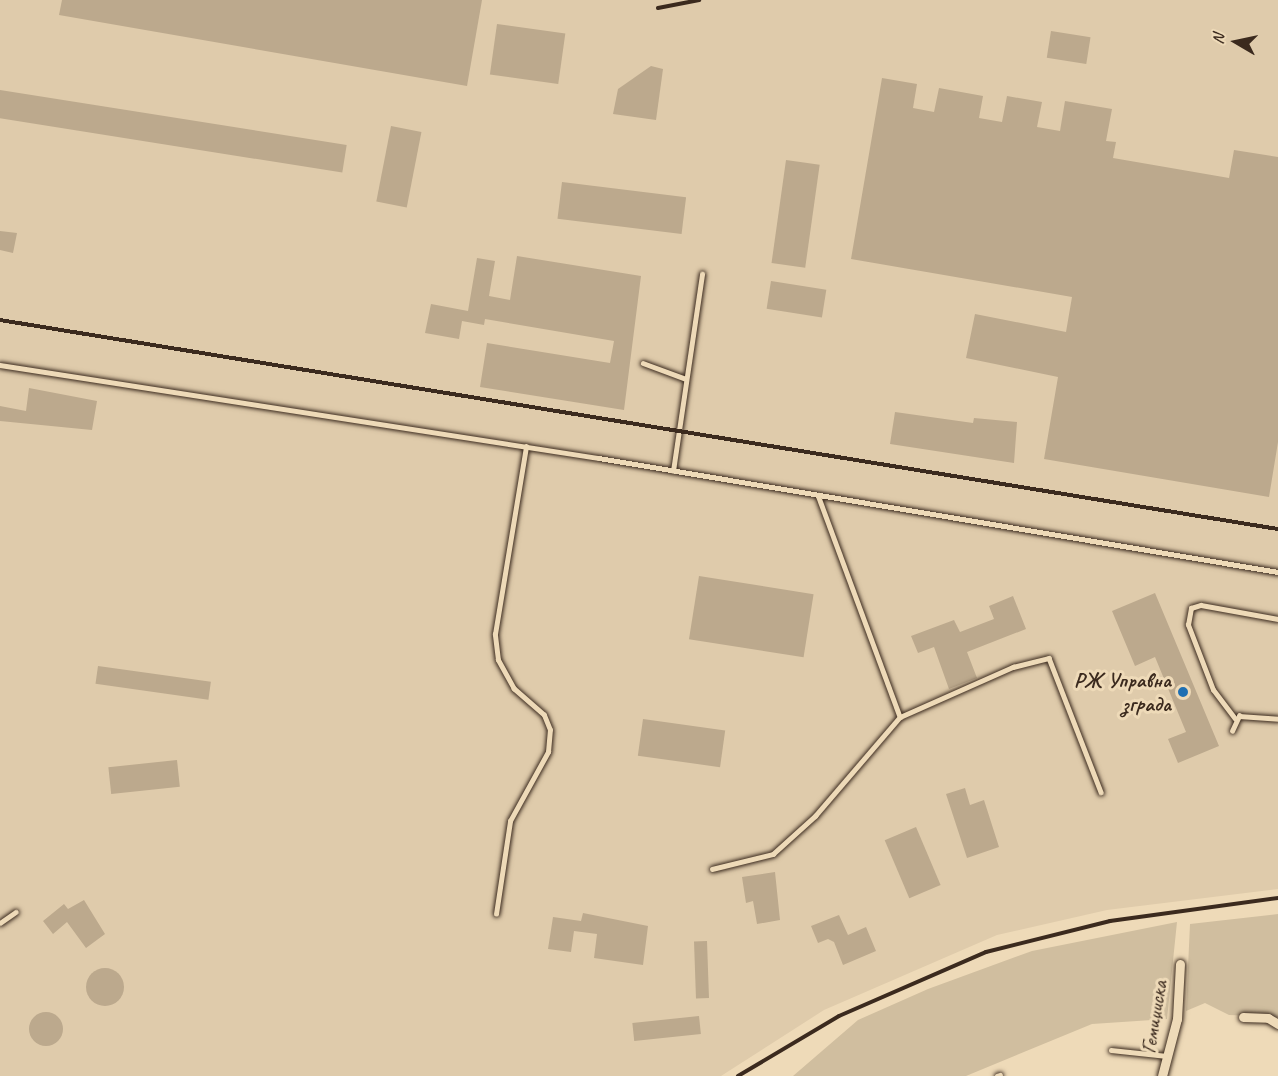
<!DOCTYPE html>
<meta charset="utf-8">
<style>
body{margin:0}
#map{position:relative;width:1278px;height:1076px;overflow:hidden;background:#eedab8;font-family:Caveat,sans-serif}
div>[style]{position:absolute}
[style*='--x']{left:calc(var(--x)*1px);top:calc(var(--y)*1px);width:calc(var(--w)*1px);rotate:calc(var(--a)*1deg)}
.built>*{inset:0;background:#dfcbab}
.green>*{inset:0;background:#d0be9f}
.building>*{inset:0;background:#bca98d;transform-origin:0 0}
.round{border-radius:50%}
.roads{filter:drop-shadow(0 0 2px #3b2a1e) drop-shadow(0 0 2px #3b2a1e)}
.lane>*{height:4.5px;margin:-2.25px;padding:0 2.25px;transform-origin:2.25px;border-radius:2.25px;background:#eedab8}
.street>*{height:9px;margin:-4.5px;padding:0 4.5px;transform-origin:4.5px;border-radius:4.5px;background:#eedab8}
.rail>*{height:4px;margin:-2px;padding:0 2px;transform-origin:2px;border-radius:2px;background:#3b2a1e}
.dots>*{width:16px;height:16px;translate:-50% -50%;box-sizing:border-box;border:3px solid #eedab8;border-radius:50%}
span{translate:-50% -50%;white-space:nowrap;text-align:center;line-height:1.15;-webkit-text-stroke:6px #eedab8;paint-order:stroke}
.poi-label{font-size:21px;color:#3b2a1e;font-weight:700}
.right{translate:-100% -50%;text-align:right}
.street-label{font-size:21px;color:#3b2a1e}
.north{position:absolute;left:1206px;top:12px;width:60px;height:60px;-webkit-text-stroke:4px #eedab8;paint-order:stroke;rotate:279deg;font-size:16px;font-weight:700;line-height:24px;text-align:center;color:#3b2a1e}
.north::after{content:'';display:block;margin:auto;width:21px;height:27px;background:#3b2a1e;clip-path:polygon(50% 0,100% 100%,50% 72%,0 100%)}
</style>
<div id="map">
<div class="built">
<i style="clip-path:polygon(0 0,1278px 0,1278px 889px,1107px 910px,997px 935px,824px 1010px,721px 1076px,0 1076px)"></i>
</div>
<div class="green">
<i style="clip-path:polygon(1278px 914px,1278px 1017px,1229px 1015px,1205px 1003px,1186px 1011px,1190px 924px)"></i>
<i style="clip-path:polygon(1177px 922px,1167px 1019px,1092px 1024px,966px 1076px,793px 1076px,858px 1020px,928px 989px,1032px 951px)"></i>
</div>
<div class="building">
<i style="clip-path:polygon(62px 0,482px 0,467px 86px,59px 15px)"></i>
<i style="left:497px;top:24px;width:69px;height:51px;rotate:8deg"></i>
<i style="left:1051px;top:31px;width:40px;height:27px;rotate:9deg"></i>
<i style="clip-path:polygon(651px 66px,663px 69px,656px 120px,613px 114px,618px 89px)"></i>
<i style="clip-path:polygon(882px 78px,917px 84px,913px 108px,934px 112px,939px 88px,983px 96px,979px 118px,1002px 122px,1007px 96px,1042px 102px,1037px 127px,1060px 131px,1065px 101px,1112px 109px,1106px 141px,1116px 142px,1113px 158px,1229px 178px,1234px 150px,1278px 157px,1278px 442px,1269px 497px,1044px 459px,1058px 377px,966px 358px,975px 314px,1066px 332px,1072px 297px,851px 259px)"></i>
<i style="left:0;top:90px;width:351px;height:28px;rotate:9deg"></i>
<i style="left:391px;top:126px;width:31px;height:77px;rotate:11deg"></i>
<i style="left:786px;top:160px;width:34px;height:104px;rotate:8deg"></i>
<i style="left:562px;top:182px;width:125px;height:37px;rotate:7deg"></i>
<i style="clip-path:polygon(0 231px,17px 233px,13px 253px,0 250px)"></i>
<i style="clip-path:polygon(517px 256px,641px 276px,624px 410px,480px 387px,487px 343px,610px 363px,614px 341px,485px 319px,484px 325px,462px 321px,459px 339px,425px 333px,431px 304px,468px 311px,477px 258px,495px 261px,489px 296px,510px 300px)"></i>
<i style="left:771px;top:281px;width:56px;height:28px;rotate:9deg"></i>
<i style="clip-path:polygon(29px 388px,97px 401px,92px 430px,0 421px,0 406px,26px 411px)"></i>
<i style="clip-path:polygon(895px 412px,973px 423px,974px 418px,1017px 422px,1014px 463px,890px 444px)"></i>
<i style="left:699px;top:576px;width:116px;height:64px;rotate:9deg"></i>
<i style="clip-path:polygon(1155px 593px,1219px 746px,1178px 763px,1168px 739px,1186px 732px,1155px 657px,1135px 666px,1112px 611px)"></i>
<i style="clip-path:polygon(1013px 596px,1026px 629px,967px 652px,977px 678px,949px 689px,934px 647px,918px 653px,911px 636px,954px 620px,960px 632px,994px 619px,989px 606px)"></i>
<i style="left:98px;top:666px;width:114px;height:18px;rotate:8deg"></i>
<i style="left:643px;top:719px;width:83px;height:37px;rotate:8deg"></i>
<i style="left:177px;top:760px;width:27px;height:69px;rotate:84deg"></i>
<i style="clip-path:polygon(965px 788px,970px 805px,984px 800px,999px 847px,967px 858px,946px 794px)"></i>
<i style="left:916px;top:827px;width:63px;height:34px;rotate:67deg"></i>
<i style="clip-path:polygon(775px 872px,780px 920px,757px 924px,753px 901px,746px 903px,742px 877px)"></i>
<i style="clip-path:polygon(84px 900px,105px 934px,86px 948px,67px 922px,53px 934px,43px 921px,64px 904px,68px 909px)"></i>
<i style="clip-path:polygon(583px 913px,648px 926px,643px 965px,594px 958px,597px 934px,574px 931px,571px 952px,548px 949px,553px 917px,581px 921px)"></i>
<i style="clip-path:polygon(839px 915px,848px 935px,866px 927px,876px 951px,843px 965px,834px 942px,828px 939px,818px 943px,811px 926px)"></i>
<i style="left:707px;top:941px;width:57px;height:13px;rotate:88deg"></i>
<i class="round" style="left:86px;top:968px;width:38px;height:38px"></i>
<i class="round" style="left:29px;top:1012px;width:34px;height:34px"></i>
<i style="left:699px;top:1016px;width:18px;height:67px;rotate:84deg"></i>
</div>
<div class="roads">
<div class="lane">
<i style="--x:643;--y:363;--w:46;--a:20.4"></i>
<i style="--x:0;--y:365;--w:606;--a:8.83"></i>
<i style="--x:599;--y:458;--w:689;--a:9.53"></i>
<i style="--x:673;--y:471;--w:199;--a:-81.6"></i>
<i style="--x:818;--y:495;--w:237;--a:69.7"></i>
<i style="--x:1235;--y:719;--w:36;--a:-127"></i>
<i style="--x:1213;--y:690;--w:70;--a:-111"></i>
<i style="--x:1188;--y:625;--w:17;--a:-80"></i>
<i style="--x:1191;--y:608;--w:10;--a:-17"></i>
<i style="--x:1201;--y:605;--w:78;--a:10.3"></i>
<i style="--x:1232;--y:731;--w:17;--a:-65"></i>
<i style="--x:1239;--y:716;--w:39;--a:4"></i>
<i style="--x:712;--y:869;--w:63;--a:-13.8"></i>
<i style="--x:773;--y:854;--w:57;--a:-42.1"></i>
<i style="--x:815;--y:816;--w:130;--a:-49.4"></i>
<i style="--x:900;--y:717;--w:124;--a:-23.9"></i>
<i style="--x:1013;--y:667;--w:37;--a:-14"></i>
<i style="--x:1049;--y:658;--w:144;--a:68.8"></i>
<i style="--x:496;--y:914;--w:94;--a:-81.4"></i>
<i style="--x:510;--y:821;--w:79;--a:-61.2"></i>
<i style="--x:548;--y:752;--w:22;--a:-85"></i>
<i style="--x:550;--y:730;--w:16;--a:-112"></i>
<i style="--x:544;--y:715;--w:40;--a:-139"></i>
<i style="--x:514;--y:689;--w:33;--a:-119"></i>
<i style="--x:498;--y:660;--w:26;--a:-97"></i>
<i style="--x:495;--y:634;--w:190;--a:-80.6"></i>
<i style="--x:0;--y:923;--w:19;--a:-35"></i>
<i style="--x:1111;--y:1050;--w:56;--a:6.1"></i>
<i style="--x:997;--y:1076;--w:3;--a:-18"></i>
</div>
<div class="street">
<i style="--x:1243;--y:1017;--w:25;--a:2"></i>
<i style="--x:1268;--y:1018;--w:12;--a:31"></i>
<i style="--x:1162;--y:1076;--w:59;--a:-75.3"></i>
<i style="--x:1177;--y:1019;--w:55;--a:-86.9"></i>
</div>
</div>
<div class="rail">
<i style="--x:658;--y:8;--w:42;--a:-11"></i>
<i style="--x:0;--y:320;--w:1295;--a:9.29"></i>
<i style="--x:738;--y:1076;--w:117;--a:-30.7"></i>
<i style="--x:839;--y:1016;--w:160;--a:-23.5"></i>
<i style="--x:986;--y:952;--w:128;--a:-14"></i>
<i style="--x:1110;--y:921;--w:170;--a:-7.8"></i>
</div>
<div class="dots">
<i style="left:1183px;top:692px;background:#1f6fb2"></i>
</div>
<div class="poi-label">
<span class="right" style="left:1171px;top:692px">РЖ Управна<br>зграда</span>
</div>
<div class="street-label">
<span style="left:1154px;top:1017px;rotate:-81deg">Гемиџиска</span>
</div>
<div class="north">N</div>
</div>
